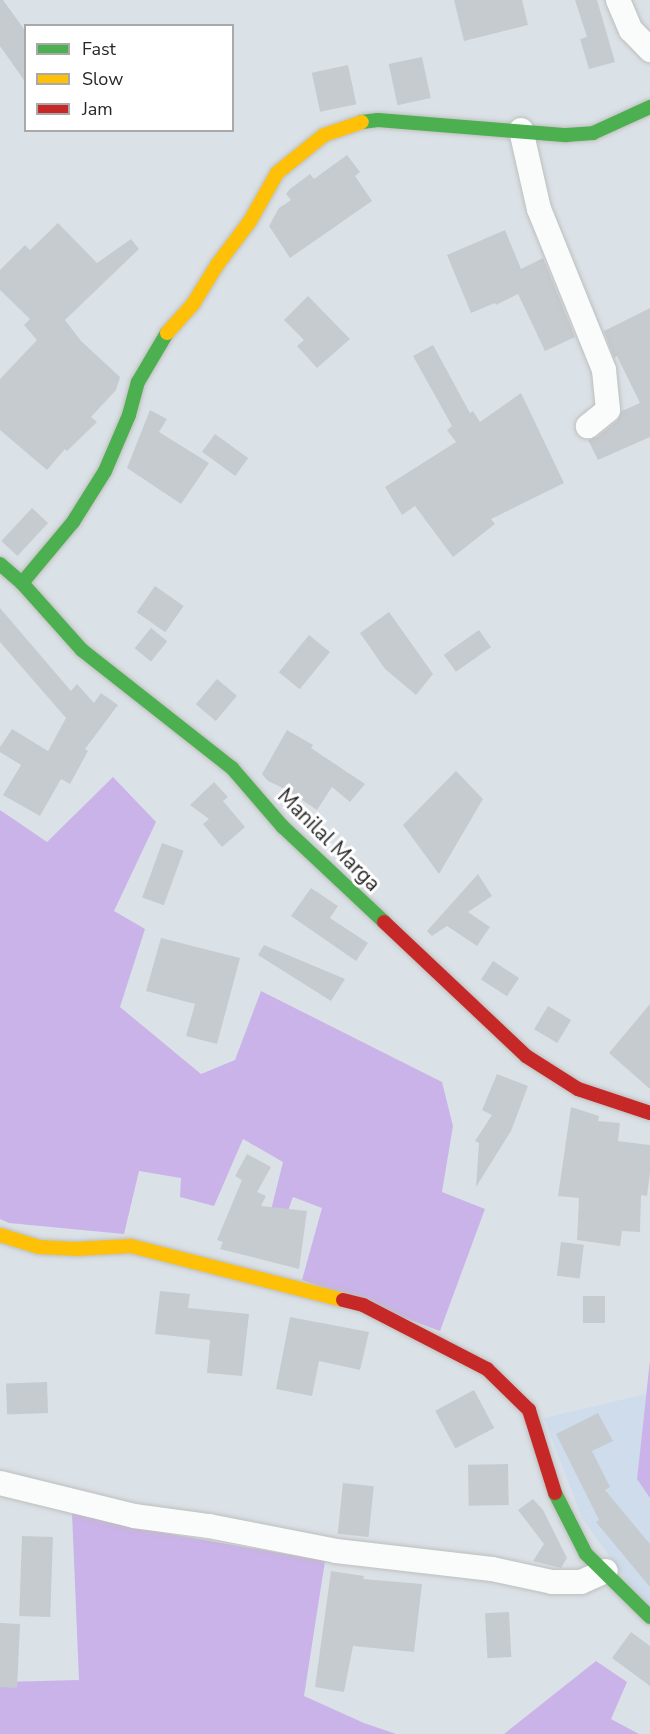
<!DOCTYPE html>
<style>
body{margin:0}
#map{position:relative;width:650px;height:1734px;overflow:hidden;background:#dbe2e7;font-family:"Nunito Sans",sans-serif}
div>[style]{position:absolute}
[style*='--x']{left:calc(var(--x)*1px);top:calc(var(--y)*1px);width:calc(var(--w)*1px);rotate:calc(var(--a)*1deg)}
.education>*{inset:0;background:#cedcec}
.green>*{inset:0;background:#cab3e8}
.building>*{inset:0;background:#c6cbcf;transform-origin:0 0}
.roads{filter:drop-shadow(0 0 2px #bebfbe) drop-shadow(0 0 2px #bebfbe)}
.street>*{height:24px;margin:-12px;padding:0 12px;transform-origin:12px;border-radius:12px;background:#fafbfb}
.fast>*{height:14px;margin:-7px;padding:0 7px;transform-origin:7px;border-radius:7px;background:#4caf50}
.slow>*{height:14px;margin:-7px;padding:0 7px;transform-origin:7px;border-radius:7px;background:#ffc107}
.jam>*{height:14px;margin:-7px;padding:0 7px;transform-origin:7px;border-radius:7px;background:#c62828}
span{translate:-50% -50%;white-space:nowrap;text-align:center;line-height:1.15;-webkit-text-stroke:6px #fff;paint-order:stroke}
.street-label{font-size:21px;color:#272727}
.legend{position:absolute;left:24px;top:24px;width:210px;height:108px;box-sizing:border-box;background:#fff;border:2px solid #a9a9a9;margin:0;padding:8px 10px;list-style:none;font-size:18px;color:#272727}
.legend li{display:flex;align-items:center;gap:12px;height:30px}
.legend b{width:30px;border:2px solid #a9a9a9}
</style>
<div id="map">
<div class="education">
<i style="clip-path:polygon(646px 1394px,637px 1479px,650px 1498px,650px 1606px,635px 1592px,582px 1518px,544px 1418px)"></i>
</div>
<div class="green">
<i style="clip-path:polygon(113px 777px,156px 822px,114px 911px,145px 929px,120px 1007px,201px 1074px,235px 1060px,261px 991px,442px 1082px,453px 1126px,442px 1192px,485px 1209px,440px 1331px,302px 1280px,322px 1208px,293px 1197px,286px 1216px,271px 1210px,283px 1162px,243px 1139px,214px 1206px,180px 1197px,181px 1178px,139px 1171px,124px 1234px,9px 1223px,0 1219px,0 810px,47px 842px)"></i>
<i style="clip-path:polygon(650px 1360px,650px 1498px,637px 1479px)"></i>
<i style="clip-path:polygon(72px 1513px,165px 1533px,325px 1561px,304px 1696px,364px 1723px,396px 1734px,0 1734px,0 1682px,79px 1680px)"></i>
<i style="clip-path:polygon(596px 1661px,627px 1682px,611px 1719px,639px 1734px,504px 1734px)"></i>
</div>
<div class="building">
<i style="clip-path:polygon(0 0,3px 0,26px 32px,26px 83px,0 46px)"></i>
<i style="clip-path:polygon(454px 0,522px 0,528px 25px,464px 41px)"></i>
<i style="clip-path:polygon(575px 0,597px 0,615px 62px,589px 69px,580px 39px,587px 37px)"></i>
<i style="left:422px;top:57px;width:42px;height:34px;rotate:78deg"></i>
<i style="left:348px;top:65px;width:40px;height:37px;rotate:78deg"></i>
<i style="clip-path:polygon(347px 155px,360px 172px,355px 176px,372px 201px,290px 258px,269px 226px,279px 208px,291px 200px,286px 194px,290px 189px,310px 174px,314px 179px)"></i>
<i style="clip-path:polygon(58px 223px,97px 263px,131px 239px,139px 249px,65px 320px,81px 341px,120px 377px,116px 390px,91px 417px,97px 422px,67px 451px,65px 449px,47px 470px,0 430px,0 379px,37px 340px,24px 325px,30px 319px,0 290px,0 270px,25px 245px,30px 250px)"></i>
<i style="clip-path:polygon(505px 230px,521px 269px,543px 258px,575px 337px,545px 351px,518px 294px,496px 305px,495px 303px,471px 313px,447px 255px)"></i>
<i style="clip-path:polygon(308px 296px,350px 339px,317px 368px,297px 346px,304px 340px,284px 320px)"></i>
<i style="clip-path:polygon(650px 308px,650px 437px,598px 460px,588px 440px,597px 437px,617px 421px,622px 411px,640px 403px,617px 356px,614px 358px,604px 331px)"></i>
<i style="clip-path:polygon(433px 345px,470px 413px,473px 411px,480px 422px,521px 393px,564px 483px,491px 519px,495px 524px,453px 557px,415px 506px,402px 515px,385px 487px,456px 442px,447px 430px,452px 426px,413px 356px)"></i>
<i style="clip-path:polygon(150px 410px,167px 419px,159px 432px,209px 463px,181px 504px,127px 468px)"></i>
<i style="left:215px;top:434px;width:41px;height:22px;rotate:36deg"></i>
<i style="left:32px;top:508px;width:22px;height:45px;rotate:43deg"></i>
<i style="left:155px;top:586px;width:35px;height:32px;rotate:35deg"></i>
<i style="clip-path:polygon(0 608px,71px 691px,77px 684px,94px 703px,101px 693px,118px 705px,85px 749px,88px 751px,70px 784px,61px 779px,40px 816px,3px 795px,21px 765px,0 752px,0 747px,12px 729px,48px 751px,66px 718px,0 642px)"></i>
<i style="clip-path:polygon(389px 612px,433px 674px,416px 695px,385px 669px,360px 633px)"></i>
<i style="left:151px;top:628px;width:21px;height:26px;rotate:39deg"></i>
<i style="left:479px;top:630px;width:21px;height:43px;rotate:55deg"></i>
<i style="left:309px;top:635px;width:27px;height:48px;rotate:39deg"></i>
<i style="left:217px;top:679px;width:26px;height:33px;rotate:40deg"></i>
<i style="clip-path:polygon(287px 730px,313px 745px,311px 748px,365px 784px,350px 802px,332px 787px,317px 810px,287px 790px,268px 781px,262px 774px)"></i>
<i style="clip-path:polygon(456px 771px,483px 799px,439px 874px,403px 825px)"></i>
<i style="clip-path:polygon(214px 782px,228px 797px,223px 801px,245px 827px,222px 847px,203px 824px,209px 819px,190px 805px)"></i>
<i style="left:162px;top:843px;width:23px;height:58px;rotate:20deg"></i>
<i style="clip-path:polygon(478px 874px,492px 896px,468px 912px,490px 927px,477px 946px,447px 926px,432px 936px,427px 931px)"></i>
<i style="clip-path:polygon(311px 888px,338px 906px,330px 918px,368px 943px,356px 961px,291px 916px)"></i>
<i style="clip-path:polygon(161px 938px,240px 958px,217px 1044px,186px 1036px,195px 1004px,146px 991px)"></i>
<i style="clip-path:polygon(264px 945px,345px 979px,331px 1001px,258px 955px)"></i>
<i style="left:493px;top:961px;width:31px;height:22px;rotate:33deg"></i>
<i style="clip-path:polygon(650px 1004px,650px 1089px,609px 1053px)"></i>
<i style="left:548px;top:1006px;width:27px;height:27px;rotate:31deg"></i>
<i style="clip-path:polygon(497px 1074px,528px 1086px,511px 1131px,476px 1187px,479px 1143px,475px 1141px,492px 1115px,482px 1110px)"></i>
<i style="clip-path:polygon(571px 1107px,599px 1116px,598px 1121px,620px 1123px,618px 1141px,650px 1145px,650px 1172px,647px 1196px,641px 1195px,640px 1232px,622px 1231px,620px 1246px,577px 1240px,579px 1198px,558px 1196px)"></i>
<i style="clip-path:polygon(247px 1154px,271px 1167px,257px 1192px,266px 1196px,261px 1206px,307px 1211px,299px 1269px,220px 1249px,223px 1242px,217px 1240px,242px 1180px,235px 1176px)"></i>
<i style="left:561px;top:1242px;width:23px;height:34px;rotate:7deg"></i>
<i style="clip-path:polygon(160px 1291px,190px 1294px,188px 1308px,249px 1314px,242px 1376px,207px 1373px,210px 1340px,155px 1334px)"></i>
<i style="left:583px;top:1296px;width:22px;height:27px"></i>
<i style="clip-path:polygon(290px 1317px,369px 1332px,360px 1370px,319px 1361px,312px 1396px,276px 1389px)"></i>
<i style="left:47px;top:1382px;width:31px;height:41px;rotate:88deg"></i>
<i style="left:474px;top:1390px;width:43px;height:44px;rotate:62deg"></i>
<i style="clip-path:polygon(598px 1413px,613px 1441px,592px 1451px,610px 1487px,605px 1490px,650px 1544px,650px 1587px,596px 1522px,599px 1520px,556px 1434px)"></i>
<i style="left:508px;top:1464px;width:41px;height:40px;rotate:89deg"></i>
<i style="left:343px;top:1483px;width:31px;height:51px;rotate:6deg"></i>
<i style="clip-path:polygon(533px 1499px,543px 1510px,567px 1558px,561px 1568px,533px 1561px,544px 1544px,518px 1510px)"></i>
<i style="left:22px;top:1536px;width:31px;height:80px;rotate:2deg"></i>
<i style="clip-path:polygon(331px 1571px,364px 1576px,363px 1579px,422px 1584px,414px 1652px,353px 1646px,344px 1692px,315px 1687px)"></i>
<i style="left:509px;top:1612px;width:45px;height:24px;rotate:87deg"></i>
<i style="clip-path:polygon(0 1623px,20px 1624px,17px 1688px,0 1687px)"></i>
<i style="clip-path:polygon(631px 1632px,650px 1646px,650px 1686px,612px 1658px)"></i>
</div>
<div class="roads">
<div class="street">
<i style="--x:618;--y:0;--w:33;--a:67"></i>
<i style="--x:631;--y:30;--w:28;--a:46"></i>
<i style="--x:521;--y:130;--w:81;--a:77.2"></i>
<i style="--x:539;--y:209;--w:174;--a:68"></i>
<i style="--x:604;--y:370;--w:40;--a:84.3"></i>
<i style="--x:608;--y:410;--w:26;--a:141"></i>
<i style="--x:0;--y:1483;--w:138;--a:13.8"></i>
<i style="--x:134;--y:1516;--w:76;--a:7.6"></i>
<i style="--x:209;--y:1526;--w:129;--a:11.1"></i>
<i style="--x:336;--y:1551;--w:157;--a:6.6"></i>
<i style="--x:492;--y:1569;--w:61;--a:12.2"></i>
<i style="--x:552;--y:1582;--w:29;--a:0"></i>
<i style="--x:581;--y:1582;--w:27;--a:-24"></i>
</div>
<div class="fast">
<i style="--x:362;--y:122;--w:16;--a:-7"></i>
<i style="--x:378;--y:120;--w:189;--a:4.6"></i>
<i style="--x:566;--y:135;--w:27;--a:-4"></i>
<i style="--x:593;--y:133;--w:63;--a:-24.5"></i>
<i style="--x:0;--y:564;--w:29;--a:41"></i>
<i style="--x:22;--y:583;--w:90;--a:48.2"></i>
<i style="--x:82;--y:650;--w:191;--a:38.2"></i>
<i style="--x:232;--y:768;--w:78;--a:49.2"></i>
<i style="--x:283;--y:827;--w:139;--a:43.2"></i>
<i style="--x:22;--y:583;--w:80;--a:-50.1"></i>
<i style="--x:73;--y:522;--w:60;--a:-57.9"></i>
<i style="--x:105;--y:471;--w:61;--a:-66.8"></i>
<i style="--x:129;--y:415;--w:34;--a:-75"></i>
<i style="--x:138;--y:382;--w:57;--a:-59.4"></i>
<i style="--x:555;--y:1493;--w:68;--a:63.1"></i>
<i style="--x:586;--y:1554;--w:90;--a:44.5"></i>
</div>
<div class="slow">
<i style="--x:167;--y:333;--w:39;--a:-48"></i>
<i style="--x:193;--y:304;--w:46;--a:-58.4"></i>
<i style="--x:217;--y:265;--w:55;--a:-53.1"></i>
<i style="--x:250;--y:221;--w:55;--a:-60.6"></i>
<i style="--x:277;--y:173;--w:60;--a:-39"></i>
<i style="--x:324;--y:135;--w:40;--a:-18.9"></i>
<i style="--x:0;--y:1235;--w:41;--a:17.1"></i>
<i style="--x:39;--y:1247;--w:36;--a:3"></i>
<i style="--x:75;--y:1249;--w:56;--a:-3.1"></i>
<i style="--x:131;--y:1246;--w:219;--a:14.3"></i>
</div>
<div class="jam">
<i style="--x:384;--y:922;--w:195;--a:43.3"></i>
<i style="--x:526;--y:1056;--w:62;--a:32.4"></i>
<i style="--x:578;--y:1089;--w:76;--a:18.4"></i>
<i style="--x:343;--y:1300;--w:21;--a:14"></i>
<i style="--x:363;--y:1305;--w:140;--a:27.3"></i>
<i style="--x:487;--y:1369;--w:59;--a:44.3"></i>
<i style="--x:529;--y:1410;--w:87;--a:72.6"></i>
</div>
</div>
<div class="street-label">
<span style="left:329px;top:840px;rotate:45deg">Manilal Marga</span>
</div>
<ul class="legend">
<li><b style="height:8px;background:#4caf50"></b>Fast</li>
<li><b style="height:8px;background:#ffc107"></b>Slow</li>
<li><b style="height:8px;background:#c62828"></b>Jam</li>
</ul>
</div>
